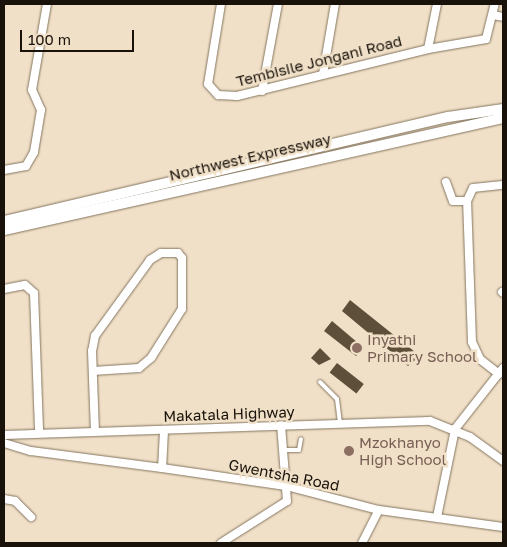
<!DOCTYPE html>
<style>
body{margin:0}
#map{position:relative;width:507px;height:547px;overflow:hidden;background:#f1e0c8;font-family:"Golos Text",sans-serif}
div>[style]{position:absolute}
[style*='--x']{left:calc(var(--x)*1px);top:calc(var(--y)*1px);width:calc(var(--w)*1px);rotate:calc(var(--a)*1deg)}
.building>*{inset:0;background:#5d4f3a;transform-origin:0 0}
.roads{filter:drop-shadow(0 0 1px #84755f) drop-shadow(0 0 1px #84755f)}
.lane>*{height:4px;margin:-2px;padding:0 2px;transform-origin:2px;border-radius:2px;background:#fff}
.street>*{height:8px;margin:-4px;padding:0 4px;transform-origin:4px;border-radius:4px;background:#fff}
.secondary>*{height:10px;margin:-5px;padding:0 5px;transform-origin:5px;border-radius:5px;background:#fff}
.dots>*{width:14px;height:14px;translate:-50% -50%;box-sizing:border-box;border:2px solid #f1e0c8;border-radius:50%}
span{translate:-50% -50%;white-space:nowrap;text-align:center;line-height:1.15;-webkit-text-stroke:5px #f1e0c8;paint-order:stroke}
.street-label{font-size:15px;color:#18120a}
.education-label{font-size:15px;color:#785e54}
.left{translate:0 -50%;text-align:left}
.frame{position:absolute;inset:0;border:5px solid #18120a;pointer-events:none}
.scale{position:absolute;left:20px;top:30px;width:114px;height:22px;box-sizing:border-box;border:2px solid #18120a;border-top:0;padding-left:6px;font-size:15px;line-height:18px;white-space:nowrap;color:#18120a;-webkit-text-stroke:4px #f1e0c8;paint-order:stroke}
</style>
<div id="map">
<div class="building">
<i style="clip-path:polygon(350px 300px,420px 356px,408px 366px,342px 311px)"></i>
<i style="clip-path:polygon(332px 321px,364px 348px,356px 356px,324px 331px)"></i>
<i style="clip-path:polygon(320px 348px,331px 359px,319px 365px,311px 358px)"></i>
<i style="left:337px;top:363px;width:34px;height:12px;rotate:38deg"></i>
</div>
<div class="roads">
<div class="lane">
<i style="--x:320;--y:382;--w:24;--a:45"></i>
<i style="--x:337;--y:399;--w:24;--a:83"></i>
<i style="--x:283;--y:450;--w:16;--a:0"></i>
<i style="--x:299;--y:450;--w:11;--a:-80"></i>
</div>
<div class="street">
<i style="--x:221;--y:4;--w:81;--a:99.2"></i>
<i style="--x:208;--y:84;--w:15;--a:48"></i>
<i style="--x:218;--y:95;--w:19;--a:3"></i>
<i style="--x:237;--y:96;--w:197;--a:-13.8"></i>
<i style="--x:428;--y:49;--w:59;--a:-9.8"></i>
<i style="--x:486;--y:39;--w:36;--a:-76"></i>
<i style="--x:493;--y:15;--w:10;--a:11"></i>
<i style="--x:428;--y:49;--w:46;--a:-78.7"></i>
<i style="--x:323;--y:74;--w:71;--a:-80.3"></i>
<i style="--x:262;--y:91;--w:88;--a:-79.6"></i>
<i style="--x:4;--y:170;--w:22;--a:-10"></i>
<i style="--x:26;--y:166;--w:16;--a:-60"></i>
<i style="--x:34;--y:152;--w:43;--a:-80.5"></i>
<i style="--x:41;--y:110;--w:22;--a:-114"></i>
<i style="--x:32;--y:90;--w:87;--a:-80.1"></i>
<i style="--x:446;--y:182;--w:20;--a:70"></i>
<i style="--x:453;--y:201;--w:14;--a:0"></i>
<i style="--x:4;--y:289;--w:21;--a:-11"></i>
<i style="--x:25;--y:285;--w:12;--a:42"></i>
<i style="--x:34;--y:293;--w:139;--a:87.9"></i>
<i style="--x:502;--y:292;--w:1;--a:45"></i>
<i style="--x:93;--y:371;--w:46;--a:-3.7"></i>
<i style="--x:139;--y:368;--w:16;--a:-40"></i>
<i style="--x:151;--y:358;--w:58;--a:-57.7"></i>
<i style="--x:182;--y:309;--w:51;--a:-90"></i>
<i style="--x:182;--y:258;--w:6;--a:-129"></i>
<i style="--x:178;--y:253;--w:17;--a:180"></i>
<i style="--x:161;--y:253;--w:13;--a:148"></i>
<i style="--x:150;--y:260;--w:94;--a:125.9"></i>
<i style="--x:95;--y:336;--w:15;--a:101"></i>
<i style="--x:92;--y:351;--w:80;--a:87.9"></i>
<i style="--x:499;--y:374;--w:24;--a:-142"></i>
<i style="--x:480;--y:359;--w:19;--a:-115"></i>
<i style="--x:472;--y:342;--w:141;--a:-92"></i>
<i style="--x:467;--y:201;--w:14;--a:-65"></i>
<i style="--x:473;--y:188;--w:30;--a:-6"></i>
<i style="--x:164;--y:431;--w:37;--a:93"></i>
<i style="--x:162;--y:468;--w:125;--a:8.3"></i>
<i style="--x:286;--y:486;--w:96;--a:14.5"></i>
<i style="--x:379;--y:510;--w:125;--a:7.8"></i>
<i style="--x:4;--y:435;--w:426;--a:-1.9"></i>
<i style="--x:430;--y:421;--w:43;--a:21.8"></i>
<i style="--x:470;--y:437;--w:41;--a:36"></i>
<i style="--x:4;--y:443;--w:28;--a:17"></i>
<i style="--x:31;--y:451;--w:132;--a:7.4"></i>
<i style="--x:4;--y:499;--w:11;--a:10"></i>
<i style="--x:15;--y:501;--w:23;--a:45"></i>
<i style="--x:437;--y:517;--w:90;--a:-78.4"></i>
<i style="--x:455;--y:429;--w:78;--a:-51.8"></i>
<i style="--x:221;--y:543;--w:78;--a:-32.5"></i>
<i style="--x:287;--y:501;--w:76;--a:-94.5"></i>
<i style="--x:362;--y:543;--w:37;--a:-63"></i>
</div>
<div class="secondary">
<i style="--x:4;--y:221;--w:456;--a:-13.2"></i>
<i style="--x:448;--y:117;--w:56;--a:-8.3"></i>
<i style="--x:4;--y:230;--w:511;--a:-12.65"></i>
</div>
</div>
<div class="dots">
<i style="left:357px;top:348px;background:#8d6e63"></i>
<i style="left:349px;top:451px;background:#8d6e63"></i>
</div>
<div class="street-label">
<span style="left:319px;top:61px;rotate:-14deg">Tembisile Jongani Road</span>
<span style="left:250px;top:157px;rotate:-13deg">Northwest Expressway</span>
<span style="left:229px;top:414px;rotate:-2deg">Makatala Highway</span>
<span style="left:284px;top:475px;rotate:11deg">Gwentsha Road</span>
</div>
<div class="education-label">
<span class="left" style="left:367px;top:348px">Inyathi<br>Primary School</span>
<span class="left" style="left:359px;top:451px">Mzokhanyo<br>High School</span>
</div>
<div class="frame"></div>
<div class="scale">100 m</div>
</div>
